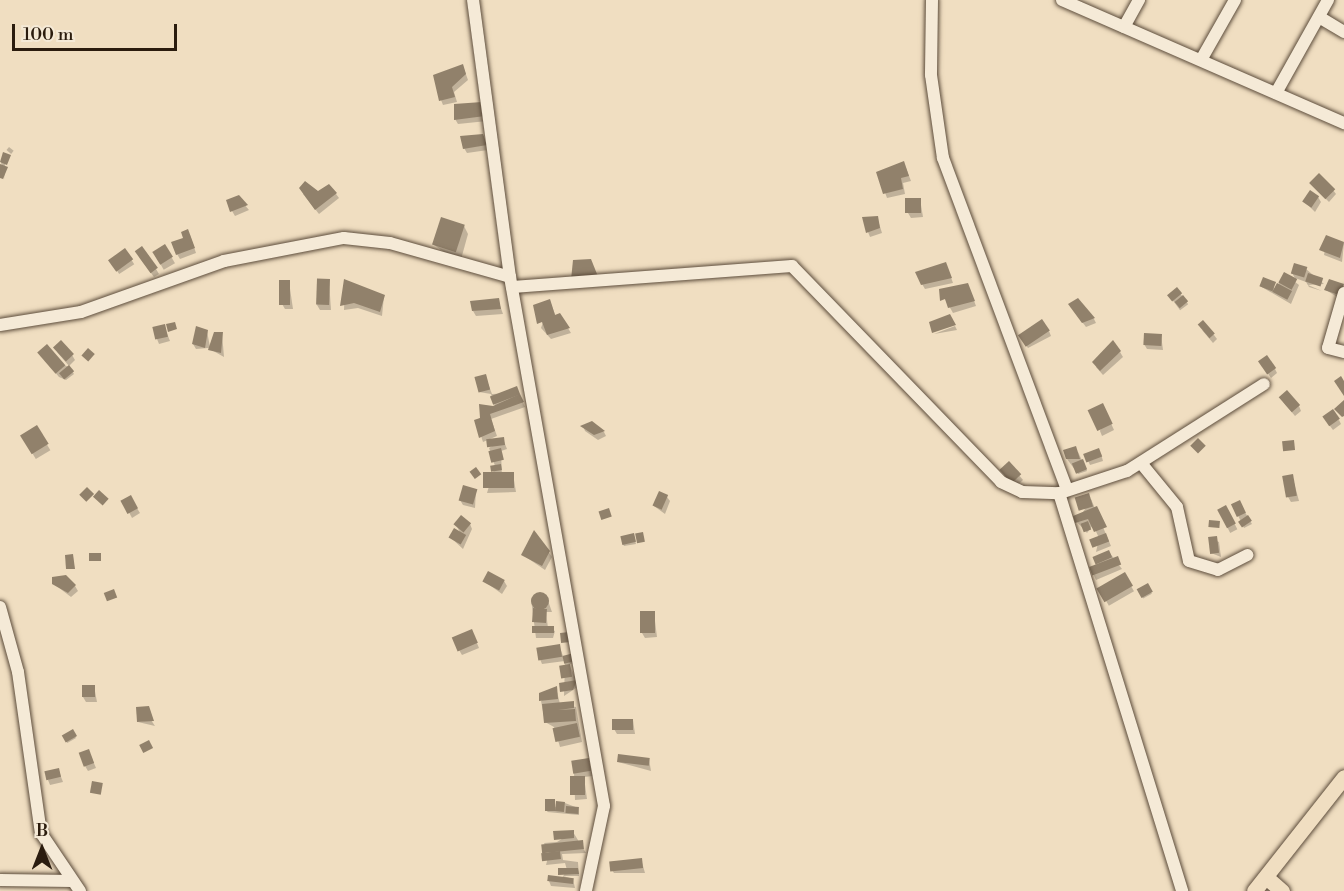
<!DOCTYPE html>
<style>
body{margin:0}
#map{position:relative;width:1344px;height:891px;overflow:hidden;background:#f0dec1;font-family:"Libre Bodoni",serif}
div>[style]{position:absolute}
[style*='--x']{left:calc(var(--x)*1px);top:calc(var(--y)*1px);width:calc(var(--w)*1px);rotate:calc(var(--a)*1deg)}
.shadow>*{inset:0;background:#0003;transform-origin:0 0}
.building>*{inset:0;background:#91816b;transform-origin:0 0}
.round{border-radius:50%}
.roads{filter:drop-shadow(0 0 2px #5c4c3b) drop-shadow(0 0 2px #5c4c3b)}
.minor>*{height:12px;margin:-6px;padding:0 6px;transform-origin:6px;border-radius:6px;background:#f5ead7}
.major>*{height:15px;margin:-7.5px;padding:0 7.5px;transform-origin:7.5px;border-radius:7.5px;background:#f0dec1}
span{translate:-50% -50%;white-space:nowrap;text-align:center;line-height:1.15;-webkit-text-stroke:5px #f5ead7;paint-order:stroke}
.north{position:absolute;left:12px;top:819px;width:60px;height:60px;-webkit-text-stroke:4px #f5ead7;paint-order:stroke;rotate:0deg;font-size:16px;font-weight:700;line-height:24px;text-align:center;color:#2b1c0e}
.north::after{content:'';display:block;margin:auto;width:21px;height:27px;background:#2b1c0e;clip-path:polygon(50% 0,100% 100%,50% 72%,0 100%)}
.scale{position:absolute;left:12px;top:24px;width:165px;height:27px;box-sizing:border-box;border:3px solid #2b1c0e;border-top:0;padding-left:8px;font-size:18px;line-height:21px;white-space:nowrap;color:#2b1c0e;-webkit-text-stroke:4px #f5ead7;paint-order:stroke}
</style>
<div id="map">
<div class="shadow">
<i style="clip-path:polygon(463px 66px,468px 80px,454px 92px,457px 102px,443px 105px,441px 100px)"></i>
<i style="clip-path:polygon(481px 104px,487px 121px,458px 124px,455px 119px)"></i>
<i style="clip-path:polygon(482px 135px,488px 150px,467px 153px,464px 148px)"></i>
<i style="left:9px;top:147px;width:6px;height:4px;rotate:39deg"></i>
<i style="clip-path:polygon(10px 156px,5px 165px,4px 180px,1px 162px)"></i>
<i style="clip-path:polygon(906px 168px,911px 181px,903px 183px,905px 194px,887px 198px,878px 173px)"></i>
<i style="clip-path:polygon(1311px 184px,1333px 190px,1336px 194px,1329px 202px)"></i>
<i style="clip-path:polygon(303px 194px,336px 194px,339px 198px,319px 214px)"></i>
<i style="clip-path:polygon(238px 197px,249px 210px,235px 216px,232px 211px)"></i>
<i style="clip-path:polygon(1318px 197px,1321px 202px,1315px 212px,1305px 202px)"></i>
<i style="clip-path:polygon(920px 199px,923px 217px,911px 218px,908px 213px)"></i>
<i style="clip-path:polygon(877px 217px,882px 233px,870px 237px,868px 232px)"></i>
<i style="clip-path:polygon(464px 226px,468px 234px,460px 263px,434px 245px)"></i>
<i style="clip-path:polygon(190px 235px,196px 253px,180px 259px,177px 254px)"></i>
<i style="clip-path:polygon(1327px 237px,1344px 243px,1342px 262px,1324px 255px)"></i>
<i style="left:165px;top:246px;width:20px;height:13px;rotate:60deg"></i>
<i style="left:125px;top:250px;width:17px;height:18px;rotate:57deg"></i>
<i style="clip-path:polygon(139px 257px,156px 269px,159px 274px,154px 277px)"></i>
<i style="clip-path:polygon(948px 269px,953px 283px,925px 289px,922px 284px)"></i>
<i style="clip-path:polygon(1306px 269px,1324px 284px,1308px 285px,1322px 291px,1309px 287px,1306px 282px,1295px 278px,1292px 273px)"></i>
<i style="clip-path:polygon(1285px 274px,1299px 285px,1291px 304px,1260px 286px,1264px 279px,1275px 289px)"></i>
<i style="clip-path:polygon(345px 280px,384px 296px,382px 316px,358px 308px,344px 310px)"></i>
<i style="clip-path:polygon(329px 281px,331px 310px,320px 310px,317px 305px)"></i>
<i style="clip-path:polygon(289px 282px,293px 309px,285px 309px,282px 304px)"></i>
<i style="clip-path:polygon(1343px 285px,1342px 300px,1326px 290px)"></i>
<i style="left:1177px;top:289px;width:19px;height:10px;rotate:54deg"></i>
<i style="clip-path:polygon(940px 290px,970px 290px,976px 306px,953px 313px)"></i>
<i style="clip-path:polygon(498px 300px,503px 314px,476px 316px,473px 311px)"></i>
<i style="clip-path:polygon(1077px 300px,1094px 319px,1096px 323px,1086px 327px,1073px 310px)"></i>
<i style="clip-path:polygon(550px 301px,556px 317px,560px 315px,571px 333px,551px 339px,541px 328px)"></i>
<i style="clip-path:polygon(164px 326px,170px 341px,159px 344px,157px 339px)"></i>
<i style="clip-path:polygon(955px 326px,957px 330px,934px 334px)"></i>
<i style="clip-path:polygon(1202px 330px,1214px 335px,1217px 339px,1213px 343px)"></i>
<i style="clip-path:polygon(207px 331px,210px 347px,222px 333px,224px 357px,208px 348px,196px 349px,193px 344px)"></i>
<i style="clip-path:polygon(1049px 331px,1051px 336px,1028px 348px,1020px 337px)"></i>
<i style="clip-path:polygon(1161px 335px,1163px 350px,1147px 349px,1144px 344px)"></i>
<i style="clip-path:polygon(57px 352px,72px 355px,75px 360px,69px 366px)"></i>
<i style="clip-path:polygon(1120px 352px,1123px 357px,1103px 375px,1096px 367px)"></i>
<i style="clip-path:polygon(42px 357px,69px 367px,74px 374px,66px 380px,59px 377px)"></i>
<i style="clip-path:polygon(1263px 366px,1275px 369px,1277px 373px,1271px 378px)"></i>
<i style="clip-path:polygon(485px 376px,492px 394px,519px 393px,525px 407px,491px 419px,497px 436px,483px 442px,476px 421px,495px 406px,491px 394px,479px 392px)"></i>
<i style="clip-path:polygon(1283px 402px,1299px 406px,1301px 411px,1295px 416px)"></i>
<i style="clip-path:polygon(1105px 410px,1114px 430px,1102px 436px,1100px 431px)"></i>
<i style="clip-path:polygon(1339px 420px,1341px 424px,1333px 430px,1327px 422px)"></i>
<i style="clip-path:polygon(592px 422px,604px 432px,606px 436px,598px 440px,585px 431px,583px 426px)"></i>
<i style="left:37px;top:428px;width:26px;height:17px;rotate:59deg"></i>
<i style="clip-path:polygon(503px 439px,507px 449px,501px 451px,502px 478px,513px 474px,516px 492px,487px 493px,495px 466px,489px 448px)"></i>
<i style="clip-path:polygon(1078px 452px,1087px 471px,1078px 474px,1067px 459px)"></i>
<i style="clip-path:polygon(1085px 454px,1101px 454px,1103px 461px,1090px 465px)"></i>
<i style="clip-path:polygon(1009px 463px,1023px 480px,1015px 487px,1004px 475px)"></i>
<i style="clip-path:polygon(1292px 475px,1299px 501px,1291px 502px,1288px 497px)"></i>
<i style="clip-path:polygon(476px 490px,475px 508px,463px 505px,460px 500px)"></i>
<i style="clip-path:polygon(130px 497px,140px 513px,132px 518px,123px 501px)"></i>
<i style="clip-path:polygon(667px 497px,670px 501px,665px 514px,654px 506px)"></i>
<i style="clip-path:polygon(1091px 499px,1111px 546px,1096px 552px,1099px 538px,1093px 525px,1087px 533px,1077px 522px)"></i>
<i style="clip-path:polygon(1239px 502px,1252px 524px,1244px 528px,1233px 505px)"></i>
<i style="left:1226px;top:507px;width:25px;height:8px;rotate:63deg"></i>
<i style="clip-path:polygon(470px 524px,472px 529px,463px 549px,450px 537px,461px 534px,456px 525px)"></i>
<i style="clip-path:polygon(535px 532px,552px 557px,545px 570px,523px 555px)"></i>
<i style="clip-path:polygon(634px 537px,636px 544px,624px 546px,623px 544px)"></i>
<i style="clip-path:polygon(1210px 538px,1219px 542px,1221px 557px,1211px 553px)"></i>
<i style="clip-path:polygon(1109px 552px,1122px 569px,1096px 580px,1091px 569px)"></i>
<i style="left:1124px;top:574px;width:20px;height:29px;rotate:60deg"></i>
<i style="clip-path:polygon(484px 581px,504px 581px,507px 586px,502px 594px)"></i>
<i style="clip-path:polygon(54px 584px,75px 586px,78px 591px,71px 597px)"></i>
<i style="left:1147px;top:585px;width:10px;height:10px;rotate:61deg"></i>
<i style="clip-path:polygon(546px 595px,552px 612px,546px 612px,548px 628px,555px 631px,553px 638px,536px 638px,531px 599px)"></i>
<i style="clip-path:polygon(654px 613px,657px 637px,645px 638px,642px 633px)"></i>
<i style="clip-path:polygon(474px 636px,479px 648px,462px 655px,459px 650px)"></i>
<i style="clip-path:polygon(559px 645px,563px 656px,576px 663px,569px 664px,579px 686px,564px 696px,565px 661px,542px 664px,540px 659px)"></i>
<i style="clip-path:polygon(94px 686px,97px 702px,86px 702px,83px 697px)"></i>
<i style="clip-path:polygon(556px 688px,560px 704px,576px 707px,582px 742px,560px 747px,554px 727px,545px 722px,541px 701px)"></i>
<i style="clip-path:polygon(151px 720px,155px 726px,138px 722px)"></i>
<i style="clip-path:polygon(633px 720px,635px 734px,617px 734px,614px 729px)"></i>
<i style="left:72px;top:731px;width:8px;height:10px;rotate:60deg"></i>
<i style="clip-path:polygon(91px 756px,96px 768px,88px 771px,85px 766px)"></i>
<i style="clip-path:polygon(649px 759px,651px 771px,618px 762px)"></i>
<i style="clip-path:polygon(588px 760px,593px 776px,584px 777px,587px 799px,575px 800px,574px 772px)"></i>
<i style="clip-path:polygon(58px 769px,63px 782px,50px 785px,48px 780px)"></i>
<i style="clip-path:polygon(554px 801px,555px 807px,565px 803px,578px 808px,579px 815px,547px 812px)"></i>
<i style="clip-path:polygon(573px 832px,586px 853px,562px 854px,563px 860px,578px 862px,579px 876px,563px 876px,573px 879px,575px 888px,551px 886px,549px 881px,562px 878px,567px 870px,565px 863px,546px 865px,549px 853px,544px 843px,557px 842px)"></i>
<i style="clip-path:polygon(641px 859px,645px 873px,614px 873px,611px 869px)"></i>
</div>
<div class="building">
<i style="clip-path:polygon(463px 64px,466px 74px,452px 87px,455px 97px,439px 101px,433px 75px)"></i>
<i style="clip-path:polygon(482px 102px,485px 116px,454px 120px,454px 104px)"></i>
<i style="clip-path:polygon(483px 134px,487px 145px,463px 149px,460px 136px)"></i>
<i style="clip-path:polygon(3px 152px,11px 155px,7px 165px,0 162px)"></i>
<i style="clip-path:polygon(904px 161px,909px 176px,901px 178px,903px 189px,883px 194px,876px 172px)"></i>
<i style="clip-path:polygon(0 164px,8px 167px,3px 179px,0 178px)"></i>
<i style="left:1319px;top:173px;width:23px;height:14px;rotate:45deg"></i>
<i style="clip-path:polygon(305px 181px,318px 191px,329px 184px,337px 193px,315px 210px,299px 188px)"></i>
<i style="left:1310px;top:190px;width:11px;height:14px;rotate:34deg"></i>
<i style="clip-path:polygon(239px 195px,248px 205px,230px 212px,226px 200px)"></i>
<i style="left:905px;top:198px;width:16px;height:15px"></i>
<i style="clip-path:polygon(878px 216px,880px 228px,866px 233px,862px 217px)"></i>
<i style="left:441px;top:217px;width:25px;height:29px;rotate:18deg"></i>
<i style="clip-path:polygon(188px 229px,195px 248px,176px 255px,171px 242px,183px 238px,181px 232px)"></i>
<i style="clip-path:polygon(1326px 235px,1344px 242px,1340px 258px,1319px 250px)"></i>
<i style="left:165px;top:244px;width:15px;height:15px;rotate:58deg"></i>
<i style="left:142px;top:246px;width:27px;height:9px;rotate:54deg"></i>
<i style="left:125px;top:248px;width:14px;height:21px;rotate:54deg"></i>
<i style="clip-path:polygon(591px 259px,599px 279px,571px 280px,573px 260px)"></i>
<i style="clip-path:polygon(946px 262px,952px 278px,921px 285px,915px 272px)"></i>
<i style="left:1294px;top:263px;width:14px;height:11px;rotate:17deg"></i>
<i style="left:1284px;top:272px;width:15px;height:12px;rotate:28deg"></i>
<i style="left:1308px;top:273px;width:16px;height:9px;rotate:18deg"></i>
<i style="left:1263px;top:277px;width:14px;height:10px;rotate:21deg"></i>
<i style="left:330px;top:279px;width:26px;height:13px;rotate:92deg"></i>
<i style="clip-path:polygon(344px 279px,385px 295px,380px 312px,354px 303px,340px 306px)"></i>
<i style="clip-path:polygon(1329px 279px,1344px 284px,1339px 295px,1324px 290px)"></i>
<i style="left:279px;top:280px;width:11px;height:25px"></i>
<i style="clip-path:polygon(968px 283px,975px 301px,948px 308px,945px 299px,940px 301px,939px 289px)"></i>
<i style="left:1277px;top:283px;width:17px;height:10px;rotate:28deg"></i>
<i style="left:1177px;top:287px;width:8px;height:13px;rotate:50deg"></i>
<i style="left:1183px;top:295px;width:8px;height:11px;rotate:50deg"></i>
<i style="clip-path:polygon(499px 298px,501px 309px,472px 311px,470px 301px)"></i>
<i style="clip-path:polygon(1078px 298px,1095px 318px,1082px 323px,1068px 304px)"></i>
<i style="clip-path:polygon(550px 299px,555px 315px,560px 313px,570px 328px,547px 335px,542px 322px,537px 324px,533px 305px)"></i>
<i style="clip-path:polygon(950px 314px,956px 325px,932px 333px,929px 322px)"></i>
<i style="left:1042px;top:319px;width:14px;height:29px;rotate:56deg"></i>
<i style="left:1203px;top:320px;width:18px;height:7px;rotate:49deg"></i>
<i style="clip-path:polygon(175px 322px,177px 329px,168px 332px,166px 324px)"></i>
<i style="left:165px;top:324px;width:13px;height:13px;rotate:77deg"></i>
<i style="clip-path:polygon(196px 326px,208px 330px,205px 348px,192px 344px)"></i>
<i style="clip-path:polygon(214px 332px,223px 332px,221px 353px,208px 350px)"></i>
<i style="left:1144px;top:333px;width:18px;height:12px;rotate:3deg"></i>
<i style="left:61px;top:340px;width:19px;height:11px;rotate:47deg"></i>
<i style="clip-path:polygon(1113px 340px,1121px 351px,1100px 371px,1092px 362px)"></i>
<i style="left:47px;top:344px;width:28px;height:13px;rotate:49deg"></i>
<i style="left:88px;top:348px;width:9px;height:10px;rotate:41deg"></i>
<i style="left:1267px;top:355px;width:16px;height:11px;rotate:55deg"></i>
<i style="left:69px;top:365px;width:8px;height:13px;rotate:50deg"></i>
<i style="left:486px;top:374px;width:16px;height:12px;rotate:75deg"></i>
<i style="clip-path:polygon(1341px 376px,1344px 381px,1344px 396px,1334px 381px)"></i>
<i style="left:517px;top:386px;width:9px;height:29px;rotate:69deg"></i>
<i style="left:1287px;top:390px;width:20px;height:11px;rotate:49deg"></i>
<i style="clip-path:polygon(520px 394px,524px 402px,490px 414px,495px 431px,479px 438px,474px 420px,480px 418px,479px 404px,493px 406px)"></i>
<i style="clip-path:polygon(1344px 400px,1344px 416px,1342px 417px,1334px 409px)"></i>
<i style="left:1103px;top:403px;width:23px;height:17px;rotate:65deg"></i>
<i style="left:1333px;top:409px;width:12px;height:13px;rotate:55deg"></i>
<i style="clip-path:polygon(592px 421px,605px 431px,594px 435px,580px 426px)"></i>
<i style="left:37px;top:425px;width:22px;height:20px;rotate:58deg"></i>
<i style="left:504px;top:437px;width:8px;height:18px;rotate:83deg"></i>
<i style="left:1198px;top:438px;width:11px;height:11px;rotate:45deg"></i>
<i style="left:1294px;top:440px;width:10px;height:12px;rotate:84deg"></i>
<i style="clip-path:polygon(1076px 446px,1080px 459px,1066px 459px,1063px 450px)"></i>
<i style="left:501px;top:448px;width:12px;height:13px;rotate:76deg"></i>
<i style="left:1099px;top:448px;width:9px;height:17px;rotate:69deg"></i>
<i style="left:1083px;top:459px;width:11px;height:12px;rotate:68deg"></i>
<i style="left:1009px;top:461px;width:18px;height:13px;rotate:47deg"></i>
<i style="left:501px;top:464px;width:6px;height:11px;rotate:81deg"></i>
<i style="left:476px;top:467px;width:9px;height:8px;rotate:54deg"></i>
<i style="left:514px;top:472px;width:16px;height:31px;rotate:90deg"></i>
<i style="left:1293px;top:474px;width:22px;height:11px;rotate:80deg"></i>
<i style="left:463px;top:485px;width:15px;height:16px;rotate:16deg"></i>
<i style="left:87px;top:487px;width:10px;height:11px;rotate:45deg"></i>
<i style="left:99px;top:490px;width:13px;height:9px;rotate:42deg"></i>
<i style="left:659px;top:491px;width:10px;height:16px;rotate:24deg"></i>
<i style="left:1089px;top:493px;width:14px;height:15px;rotate:73deg"></i>
<i style="left:131px;top:495px;width:15px;height:12px;rotate:62deg"></i>
<i style="left:1240px;top:500px;width:14px;height:10px;rotate:65deg"></i>
<i style="left:1226px;top:505px;width:21px;height:10px;rotate:62deg"></i>
<i style="clip-path:polygon(1097px 506px,1107px 527px,1094px 532px,1088px 519px,1075px 523px,1073px 516px)"></i>
<i style="left:609px;top:508px;width:9px;height:11px;rotate:72deg"></i>
<i style="left:461px;top:515px;width:13px;height:12px;rotate:39deg"></i>
<i style="left:1248px;top:515px;width:7px;height:12px;rotate:56deg"></i>
<i style="left:1209px;top:520px;width:11px;height:7px;rotate:5deg"></i>
<i style="left:1088px;top:521px;width:9px;height:8px;rotate:69deg"></i>
<i style="left:454px;top:528px;width:14px;height:11px;rotate:30deg"></i>
<i style="clip-path:polygon(534px 530px,550px 551px,542px 566px,521px 555px)"></i>
<i style="left:643px;top:532px;width:10px;height:8px;rotate:79deg"></i>
<i style="left:634px;top:533px;width:9px;height:14px;rotate:77deg"></i>
<i style="left:1106px;top:533px;width:9px;height:18px;rotate:69deg"></i>
<i style="left:1217px;top:536px;width:17px;height:9px;rotate:83deg"></i>
<i style="left:1109px;top:550px;width:8px;height:18px;rotate:67deg"></i>
<i style="left:89px;top:553px;width:12px;height:8px"></i>
<i style="clip-path:polygon(73px 554px,75px 569px,66px 569px,65px 555px)"></i>
<i style="left:1118px;top:556px;width:9px;height:31px;rotate:69deg"></i>
<i style="left:488px;top:571px;width:19px;height:12px;rotate:28deg"></i>
<i style="left:1125px;top:572px;width:16px;height:33px;rotate:60deg"></i>
<i style="clip-path:polygon(66px 575px,76px 585px,68px 593px,52px 584px,52px 577px)"></i>
<i style="left:1148px;top:583px;width:10px;height:13px;rotate:61deg"></i>
<i style="left:114px;top:589px;width:9px;height:11px;rotate:69deg"></i>
<i class="round" style="left:531px;top:592px;width:18px;height:18px"></i>
<i style="left:533px;top:608px;width:14px;height:14px;rotate:4deg"></i>
<i style="left:640px;top:611px;width:15px;height:22px"></i>
<i style="left:554px;top:626px;width:7px;height:22px;rotate:90deg"></i>
<i style="left:472px;top:629px;width:15px;height:22px;rotate:67deg"></i>
<i style="left:569px;top:632px;width:10px;height:9px;rotate:84deg"></i>
<i style="left:560px;top:644px;width:13px;height:24px;rotate:81deg"></i>
<i style="left:574px;top:653px;width:8px;height:12px;rotate:76deg"></i>
<i style="left:570px;top:664px;width:13px;height:11px;rotate:81deg"></i>
<i style="clip-path:polygon(577px 680px,573px 690px,560px 692px,559px 683px)"></i>
<i style="left:82px;top:685px;width:13px;height:12px"></i>
<i style="clip-path:polygon(557px 686px,558px 699px,539px 701px,539px 693px)"></i>
<i style="clip-path:polygon(574px 701px,574px 708px,558px 710px,575px 709px,576px 721px,544px 723px,542px 704px)"></i>
<i style="clip-path:polygon(149px 706px,154px 721px,137px 722px,136px 707px)"></i>
<i style="left:612px;top:719px;width:21px;height:11px"></i>
<i style="left:577px;top:723px;width:14px;height:25px;rotate:78deg"></i>
<i style="left:73px;top:729px;width:8px;height:13px;rotate:60deg"></i>
<i style="left:149px;top:740px;width:9px;height:11px;rotate:63deg"></i>
<i style="left:89px;top:749px;width:15px;height:11px;rotate:70deg"></i>
<i style="left:618px;top:754px;width:32px;height:8px;rotate:7deg"></i>
<i style="left:589px;top:758px;width:13px;height:18px;rotate:81deg"></i>
<i style="left:59px;top:768px;width:9px;height:15px;rotate:77deg"></i>
<i style="left:570px;top:776px;width:15px;height:19px"></i>
<i style="left:92px;top:781px;width:11px;height:12px;rotate:10deg"></i>
<i style="left:545px;top:799px;width:10px;height:12px"></i>
<i style="left:556px;top:801px;width:9px;height:10px;rotate:6deg"></i>
<i style="left:566px;top:806px;width:13px;height:7px;rotate:4deg"></i>
<i style="clip-path:polygon(574px 830px,574px 838px,554px 840px,553px 831px)"></i>
<i style="left:583px;top:840px;width:9px;height:42px;rotate:84deg"></i>
<i style="left:560px;top:851px;width:8px;height:19px;rotate:83deg"></i>
<i style="left:642px;top:858px;width:10px;height:33px;rotate:84deg"></i>
<i style="clip-path:polygon(558px 868px,578px 868px,579px 874px,558px 875px)"></i>
<i style="left:548px;top:875px;width:26px;height:6px;rotate:7deg"></i>
</div>
<div class="roads">
<div class="minor">
<i style="--x:473;--y:0;--w:279;--a:82.4"></i>
<i style="--x:510;--y:277;--w:537;--a:79.92"></i>
<i style="--x:604;--y:806;--w:87;--a:102"></i>
<i style="--x:932;--y:0;--w:75;--a:90.8"></i>
<i style="--x:931;--y:75;--w:84;--a:81.8"></i>
<i style="--x:943;--y:158;--w:354;--a:69.5"></i>
<i style="--x:1062;--y:0;--w:308;--a:23.6"></i>
<i style="--x:1319;--y:17;--w:29;--a:31"></i>
<i style="--x:1124;--y:27;--w:31;--a:-61"></i>
<i style="--x:1201;--y:60;--w:69;--a:-60.5"></i>
<i style="--x:1276;--y:93;--w:107;--a:-60.8"></i>
<i style="--x:512;--y:287;--w:281;--a:-4.3"></i>
<i style="--x:792;--y:266;--w:301;--a:45.9"></i>
<i style="--x:1001;--y:482;--w:23;--a:25"></i>
<i style="--x:1022;--y:492;--w:37;--a:2"></i>
<i style="--x:1059;--y:493;--w:417;--a:72.8"></i>
<i style="--x:1344;--y:293;--w:57;--a:106.2"></i>
<i style="--x:1328;--y:348;--w:16;--a:14"></i>
<i style="--x:0;--y:325;--w:82;--a:-9.1"></i>
<i style="--x:81;--y:312;--w:152;--a:-19.6"></i>
<i style="--x:224;--y:261;--w:122;--a:-10.9"></i>
<i style="--x:344;--y:238;--w:46;--a:6.2"></i>
<i style="--x:390;--y:243;--w:125;--a:15.8"></i>
<i style="--x:1141;--y:463;--w:57;--a:50.7"></i>
<i style="--x:1177;--y:507;--w:55;--a:77.5"></i>
<i style="--x:1189;--y:561;--w:30;--a:17"></i>
<i style="--x:1218;--y:570;--w:33;--a:-27"></i>
<i style="--x:1060;--y:493;--w:71;--a:-18.2"></i>
<i style="--x:1127;--y:471;--w:162;--a:-32.4"></i>
<i style="--x:0;--y:607;--w:67;--a:74.5"></i>
<i style="--x:18;--y:672;--w:163;--a:81.9"></i>
<i style="--x:41;--y:833;--w:70;--a:56.1"></i>
<i style="--x:0;--y:880;--w:72;--a:0.8"></i>
</div>
<div class="major">
<i style="--x:1267;--y:878;--w:20;--a:41"></i>
<i style="--x:1254;--y:891;--w:145;--a:-51.7"></i>
</div>
</div>
<div class="north">B</div>
<div class="scale">100 m</div>
</div>
